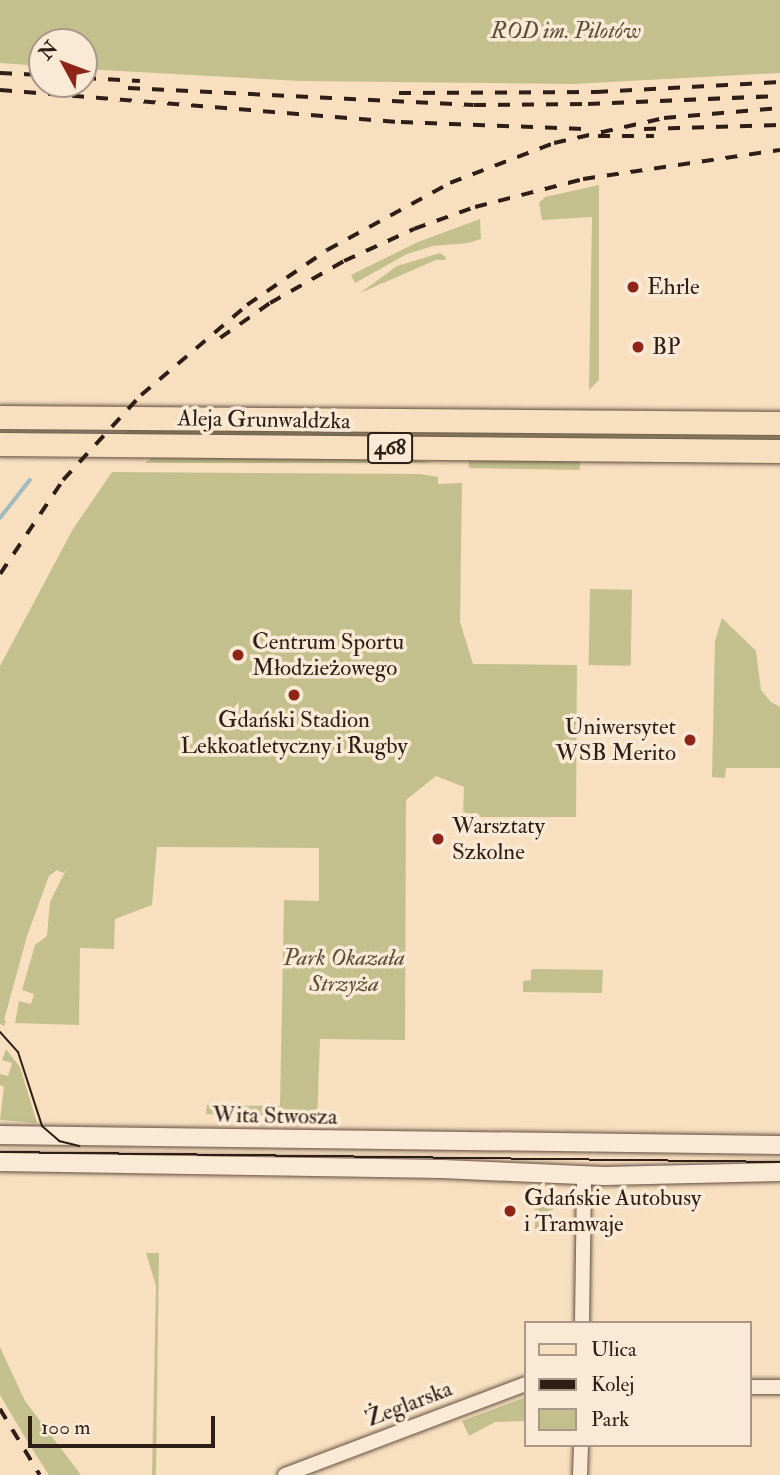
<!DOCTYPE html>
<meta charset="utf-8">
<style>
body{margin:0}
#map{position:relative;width:780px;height:1475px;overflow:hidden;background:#f7dfbf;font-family:"IM FELL Double Pica",serif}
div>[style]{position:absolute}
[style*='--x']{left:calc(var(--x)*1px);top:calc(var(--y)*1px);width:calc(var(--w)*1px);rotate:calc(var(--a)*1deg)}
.green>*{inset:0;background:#c3c08e;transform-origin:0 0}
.stream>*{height:3.5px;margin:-1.75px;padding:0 1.75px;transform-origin:1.75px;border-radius:1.75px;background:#a2babd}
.roads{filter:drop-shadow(0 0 2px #614e40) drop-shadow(0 0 2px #614e40)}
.minor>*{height:14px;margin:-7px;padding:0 7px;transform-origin:7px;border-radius:7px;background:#faead5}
.tertiary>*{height:18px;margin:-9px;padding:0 9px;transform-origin:9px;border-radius:9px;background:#faead5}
.primary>*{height:23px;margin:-11.5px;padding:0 11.5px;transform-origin:11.5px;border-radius:11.5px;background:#f7dfbf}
.tram>*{height:2px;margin:-1px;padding:0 1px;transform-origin:1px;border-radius:1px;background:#2f1e16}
.rail>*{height:3.5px;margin-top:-1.75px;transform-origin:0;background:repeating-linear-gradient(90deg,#2f1e16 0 12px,transparent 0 24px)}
.dots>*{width:19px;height:19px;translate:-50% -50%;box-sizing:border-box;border:4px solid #faead5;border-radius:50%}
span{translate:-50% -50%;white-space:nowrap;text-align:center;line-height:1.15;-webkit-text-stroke:7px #faead5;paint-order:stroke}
.shield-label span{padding:2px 5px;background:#faead5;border:2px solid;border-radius:5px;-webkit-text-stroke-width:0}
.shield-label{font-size:21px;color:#2f1e16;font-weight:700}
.park-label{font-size:23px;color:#5b4f3a;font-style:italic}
.poi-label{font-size:23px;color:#2f1e16}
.left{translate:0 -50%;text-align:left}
.right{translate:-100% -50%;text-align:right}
.street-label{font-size:23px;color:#2f1e16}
.legend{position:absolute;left:524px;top:1321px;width:228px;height:126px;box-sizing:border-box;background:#faead5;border:2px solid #a99889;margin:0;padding:9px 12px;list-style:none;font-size:21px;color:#2f1e16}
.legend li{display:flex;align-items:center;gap:14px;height:35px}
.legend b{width:35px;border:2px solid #a99889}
.north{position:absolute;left:28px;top:28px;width:70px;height:70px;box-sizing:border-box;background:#faead5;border:2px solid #a99889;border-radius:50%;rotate:311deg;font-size:19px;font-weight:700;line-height:28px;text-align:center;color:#2f1e16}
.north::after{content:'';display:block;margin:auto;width:24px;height:32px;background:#8f2418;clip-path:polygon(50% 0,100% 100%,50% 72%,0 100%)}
.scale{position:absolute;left:28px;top:1416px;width:187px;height:32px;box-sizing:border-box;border:4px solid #2f1e16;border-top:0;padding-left:9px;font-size:21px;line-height:24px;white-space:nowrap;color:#2f1e16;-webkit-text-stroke:5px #faead5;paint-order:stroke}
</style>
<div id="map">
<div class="green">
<i style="clip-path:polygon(0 0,780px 0,780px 73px,572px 84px,301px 81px,84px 69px,84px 42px,42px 42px,42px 66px,0 63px)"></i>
<i style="clip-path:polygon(599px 185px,599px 380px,589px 390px,592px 217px,542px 220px,539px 203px,545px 197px)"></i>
<i style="clip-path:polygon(480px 219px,481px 239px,468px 243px,433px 246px,407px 254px,355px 283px,351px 275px,418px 242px)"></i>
<i style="clip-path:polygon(440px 253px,446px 257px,445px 260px,436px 260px,360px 293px,397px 266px)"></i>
<i style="clip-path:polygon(130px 429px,780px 434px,780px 441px,123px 435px)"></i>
<i style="clip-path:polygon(154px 456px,407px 458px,431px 463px,145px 463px)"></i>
<i style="left:469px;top:458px;width:111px;height:10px;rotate:1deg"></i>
<i style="clip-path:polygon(112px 472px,420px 474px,438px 477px,438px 484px,462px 483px,460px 622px,473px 664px,577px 665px,576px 817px,463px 817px,464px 787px,436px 776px,406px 800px,405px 1040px,320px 1039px,317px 1123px,280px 1122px,280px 1116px,206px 1114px,207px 1105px,280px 1106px,284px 900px,319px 901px,319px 848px,157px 847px,152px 905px,115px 919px,114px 949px,80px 948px,79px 1025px,15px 1023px,19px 1001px,31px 1004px,34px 994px,22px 990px,35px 945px,47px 936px,50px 902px,66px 870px,63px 873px,57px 870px,49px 876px,27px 936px,4px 1020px,6px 1021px,4px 1026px,0 1024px,0 666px,73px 529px)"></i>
<i style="left:590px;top:589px;width:42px;height:76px;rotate:1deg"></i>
<i style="clip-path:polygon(722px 618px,756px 651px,761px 690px,771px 702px,780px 707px,780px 768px,726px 768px,725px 778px,712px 777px,715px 641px)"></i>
<i style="clip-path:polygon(534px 969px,603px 970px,602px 993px,523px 992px,523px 981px,531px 980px,531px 970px)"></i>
<i style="clip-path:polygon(6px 1049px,20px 1067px,37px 1123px,0 1120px,4px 1087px,0 1085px,0 1074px,8px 1076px,12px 1063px,2px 1060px)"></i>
<i style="clip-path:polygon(534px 1191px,543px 1192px,553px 1198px,553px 1228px,535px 1229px)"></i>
<i style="clip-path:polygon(146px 1253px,159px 1253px,156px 1475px,152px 1475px,156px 1286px)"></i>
<i style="clip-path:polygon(0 1347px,25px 1401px,81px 1475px,49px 1475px,29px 1444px,0 1395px)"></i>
<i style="clip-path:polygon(526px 1397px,526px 1421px,495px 1422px,469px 1436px,462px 1421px)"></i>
</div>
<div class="stream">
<i style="--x:0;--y:518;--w:48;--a:-51.7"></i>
</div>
<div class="roads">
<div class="minor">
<i style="--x:582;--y:1323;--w:148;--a:-89.2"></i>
<i style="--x:750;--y:1387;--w:30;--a:0"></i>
<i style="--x:285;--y:1475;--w:258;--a:-20.7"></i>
<i style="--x:580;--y:1475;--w:30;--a:-88"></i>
</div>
<div class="tertiary">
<i style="--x:0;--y:1135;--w:780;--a:0.73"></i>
<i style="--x:0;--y:1162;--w:442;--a:0.9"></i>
<i style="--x:442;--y:1169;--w:162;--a:2.5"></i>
<i style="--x:604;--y:1176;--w:176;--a:-1.3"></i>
</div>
<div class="primary">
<i style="--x:0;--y:417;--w:780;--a:0.44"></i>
<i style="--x:0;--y:444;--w:780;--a:0.51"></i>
</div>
</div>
<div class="tram">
<i style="--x:0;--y:1032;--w:27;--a:48"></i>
<i style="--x:18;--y:1052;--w:78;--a:72"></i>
<i style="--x:42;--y:1126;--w:23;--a:41"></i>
<i style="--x:59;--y:1141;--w:21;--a:14"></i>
<i style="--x:0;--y:1152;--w:780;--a:0.73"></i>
</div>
<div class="rail">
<i style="--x:0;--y:73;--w:42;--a:2.7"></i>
<i style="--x:84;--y:78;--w:56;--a:3.1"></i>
<i style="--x:128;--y:88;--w:346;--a:2.8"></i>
<i style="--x:474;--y:105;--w:114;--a:-0.5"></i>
<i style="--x:588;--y:104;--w:192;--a:-2.4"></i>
<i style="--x:0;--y:90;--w:402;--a:4.6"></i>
<i style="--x:401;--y:122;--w:183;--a:2.2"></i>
<i style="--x:399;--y:93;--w:197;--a:-0.3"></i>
<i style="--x:596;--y:92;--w:184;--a:-3.1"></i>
<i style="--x:644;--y:129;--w:136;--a:-1.7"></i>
<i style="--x:598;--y:136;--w:56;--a:0"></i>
<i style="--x:220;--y:338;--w:61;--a:-35"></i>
<i style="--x:270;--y:303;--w:85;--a:-29.6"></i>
<i style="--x:344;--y:261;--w:77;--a:-24.6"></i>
<i style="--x:414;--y:229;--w:65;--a:-19.8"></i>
<i style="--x:475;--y:207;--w:112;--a:-14.5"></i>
<i style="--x:583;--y:179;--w:199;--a:-8.4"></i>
<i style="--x:0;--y:574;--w:113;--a:-56.2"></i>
<i style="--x:63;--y:480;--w:115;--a:-47.5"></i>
<i style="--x:141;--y:395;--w:139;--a:-40.3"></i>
<i style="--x:247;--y:305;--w:97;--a:-34.5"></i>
<i style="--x:327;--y:250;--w:140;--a:-28.6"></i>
<i style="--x:450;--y:183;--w:111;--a:-21"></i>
<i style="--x:554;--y:143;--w:113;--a:-12.8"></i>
<i style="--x:664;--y:118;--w:116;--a:-4.9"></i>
<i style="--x:0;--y:1409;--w:77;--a:58.8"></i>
</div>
<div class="dots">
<i style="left:633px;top:287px;background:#8f2418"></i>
<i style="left:638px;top:347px;background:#8f2418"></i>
<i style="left:238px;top:655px;background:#8f2418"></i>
<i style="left:294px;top:695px;background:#8f2418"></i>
<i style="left:690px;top:740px;background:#8f2418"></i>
<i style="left:438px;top:839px;background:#8f2418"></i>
<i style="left:510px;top:1211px;background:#8f2418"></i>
</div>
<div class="shield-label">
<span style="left:390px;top:448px">468</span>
</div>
<div class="park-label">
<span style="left:566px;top:31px">ROD im. Pilotów</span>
<span style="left:344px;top:971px">Park Okazała<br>Strzyża</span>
</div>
<div class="poi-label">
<span class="left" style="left:647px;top:287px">Ehrle</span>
<span class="left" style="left:652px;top:347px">BP</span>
<span class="left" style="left:252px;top:655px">Centrum Sportu<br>Młodzieżowego</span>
<span style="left:294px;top:733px">Gdański Stadion<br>Lekkoatletyczny i Rugby</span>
<span class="right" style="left:676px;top:740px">Uniwersytet<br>WSB Merito</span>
<span class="left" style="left:452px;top:839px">Warsztaty<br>Szkolne</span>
<span class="left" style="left:524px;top:1211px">Gdańskie Autobusy<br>i Tramwaje</span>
</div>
<div class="street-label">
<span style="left:264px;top:420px;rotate:1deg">Aleja Grunwaldzka</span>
<span style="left:275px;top:1116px;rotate:1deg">Wita Stwosza</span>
<span style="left:409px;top:1404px;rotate:-21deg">Żeglarska</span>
</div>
<ul class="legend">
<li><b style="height:9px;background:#f7dfbf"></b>Ulica</li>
<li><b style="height:9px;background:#2f1e16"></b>Kolej</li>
<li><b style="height:19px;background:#c3c08e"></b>Park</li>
</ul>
<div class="north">N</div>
<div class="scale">100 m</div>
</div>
